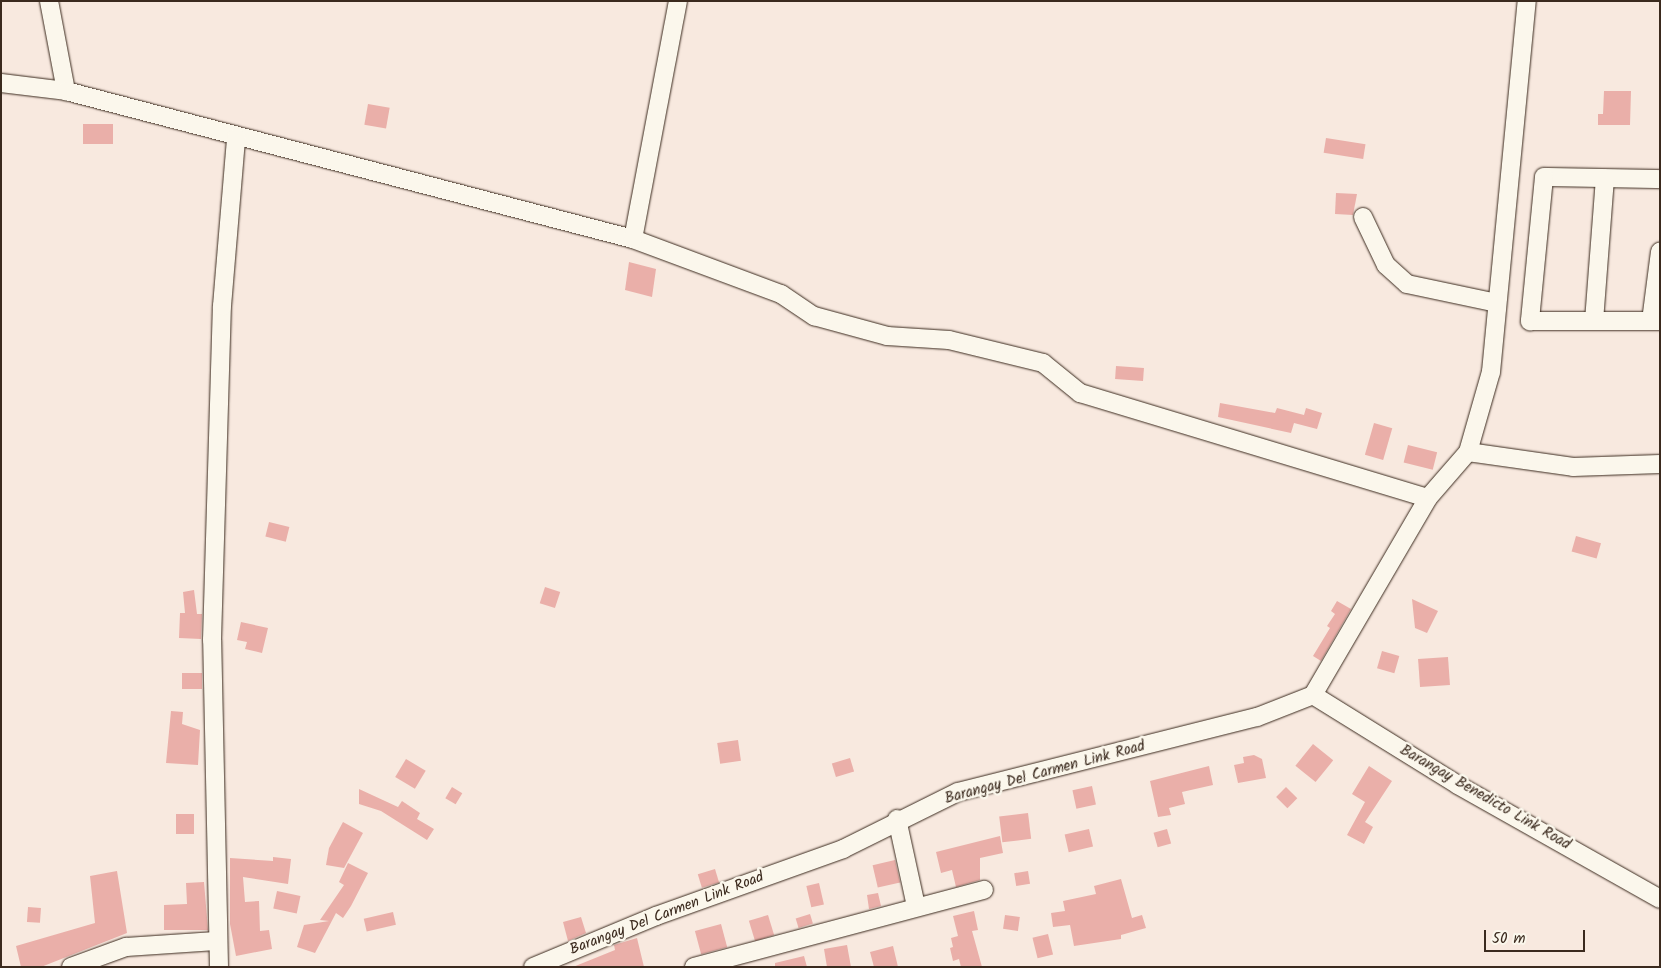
<!DOCTYPE html>
<style>
body{margin:0}
#map{position:relative;width:1661px;height:968px;overflow:hidden;background:#f8e9df;font-family:Kalam,sans-serif}
div>[style]{position:absolute}
[style*='--x']{left:calc(var(--x)*1px);top:calc(var(--y)*1px);width:calc(var(--w)*1px);rotate:calc(var(--a)*1deg)}
.building>*{inset:0;background:#eaafa9;transform-origin:0 0}
.roads{filter:drop-shadow(0 0 1px #3b2a1e) drop-shadow(0 0 1px #3b2a1e)}
.minor>*{height:18px;margin:-9px;padding:0 9px;transform-origin:9px;border-radius:9px;background:#fbf7ec}
span{translate:-50% -50%;white-space:nowrap;text-align:center;line-height:1.15;-webkit-text-stroke:5px #fbf7ec;paint-order:stroke}
.street-label{font-size:15px;color:#3b2a1e}
.frame{position:absolute;inset:0;border:2px solid #3b2a1e;pointer-events:none}
.scale{position:absolute;left:1484px;top:930px;width:101px;height:22px;box-sizing:border-box;border:2px solid #3b2a1e;border-top:0;padding-left:6px;font-size:15px;line-height:18px;white-space:nowrap;color:#3b2a1e;-webkit-text-stroke:4px #fbf7ec;paint-order:stroke}
</style>
<div id="map">
<div class="building">
<i style="clip-path:polygon(1604px 91px,1631px 91px,1630px 125px,1598px 125px,1598px 114px,1603px 114px)"></i>
<i style="left:368px;top:104px;width:22px;height:21px;rotate:10deg"></i>
<i style="left:83px;top:124px;width:30px;height:20px"></i>
<i style="left:1326px;top:138px;width:40px;height:15px;rotate:9deg"></i>
<i style="clip-path:polygon(1336px 193px,1357px 194px,1353px 215px,1335px 214px)"></i>
<i style="clip-path:polygon(629px 262px,656px 269px,652px 297px,625px 290px)"></i>
<i style="left:1116px;top:366px;width:28px;height:13px;rotate:4deg"></i>
<i style="clip-path:polygon(1220px 403px,1275px 413px,1277px 408px,1304px 415px,1306px 408px,1322px 413px,1317px 429px,1294px 423px,1291px 433px,1218px 417px)"></i>
<i style="left:1374px;top:423px;width:19px;height:33px;rotate:16deg"></i>
<i style="left:1408px;top:445px;width:30px;height:18px;rotate:14deg"></i>
<i style="left:269px;top:522px;width:21px;height:15px;rotate:14deg"></i>
<i style="left:1576px;top:536px;width:26px;height:16px;rotate:16deg"></i>
<i style="left:545px;top:587px;width:16px;height:17px;rotate:18deg"></i>
<i style="clip-path:polygon(194px 590px,197px 614px,202px 614px,201px 639px,179px 638px,180px 613px,185px 613px,183px 592px)"></i>
<i style="clip-path:polygon(1412px 599px,1438px 611px,1427px 633px,1415px 628px)"></i>
<i style="clip-path:polygon(1337px 601px,1351px 609px,1321px 661px,1313px 656px,1330px 628px,1327px 626px,1335px 614px,1331px 611px)"></i>
<i style="clip-path:polygon(241px 622px,268px 628px,262px 653px,245px 649px,247px 642px,237px 640px)"></i>
<i style="left:1382px;top:651px;width:18px;height:18px;rotate:16deg"></i>
<i style="left:1448px;top:657px;width:28px;height:30px;rotate:86deg"></i>
<i style="left:182px;top:673px;width:20px;height:16px"></i>
<i style="clip-path:polygon(171px 711px,183px 712px,182px 724px,200px 730px,198px 765px,166px 763px)"></i>
<i style="left:738px;top:740px;width:21px;height:21px;rotate:82deg"></i>
<i style="left:1313px;top:744px;width:26px;height:28px;rotate:39deg"></i>
<i style="clip-path:polygon(1254px 755px,1262px 759px,1266px 778px,1238px 783px,1234px 765px,1244px 763px,1243px 757px)"></i>
<i style="left:850px;top:758px;width:14px;height:19px;rotate:73deg"></i>
<i style="left:406px;top:759px;width:23px;height:21px;rotate:31deg"></i>
<i style="clip-path:polygon(1209px 766px,1213px 785px,1182px 792px,1185px 804px,1169px 808px,1171px 815px,1158px 817px,1150px 781px)"></i>
<i style="clip-path:polygon(1369px 766px,1392px 781px,1365px 822px,1373px 827px,1364px 844px,1347px 835px,1365px 802px,1352px 794px)"></i>
<i style="left:1092px;top:786px;width:19px;height:20px;rotate:78deg"></i>
<i style="left:452px;top:787px;width:12px;height:13px;rotate:31deg"></i>
<i style="left:1286px;top:787px;width:16px;height:14px;rotate:45deg"></i>
<i style="clip-path:polygon(359px 789px,398px 807px,402px 801px,420px 813px,417px 819px,434px 829px,427px 840px,381px 811px,359px 804px)"></i>
<i style="left:1028px;top:813px;width:26px;height:29px;rotate:83deg"></i>
<i style="left:176px;top:814px;width:18px;height:20px"></i>
<i style="clip-path:polygon(343px 822px,363px 833px,344px 868px,326px 865px,329px 848px)"></i>
<i style="left:1089px;top:829px;width:18px;height:25px;rotate:77deg"></i>
<i style="left:1167px;top:829px;width:15px;height:14px;rotate:74deg"></i>
<i style="clip-path:polygon(1000px 836px,1003px 853px,980px 858px,980px 880px,956px 887px,952px 870px,941px 873px,936px 852px)"></i>
<i style="clip-path:polygon(273px 857px,291px 859px,288px 884px,243px 877px,245px 902px,259px 901px,260px 931px,269px 930px,272px 949px,236px 956px,230px 924px,230px 858px,273px 861px)"></i>
<i style="left:895px;top:860px;width:23px;height:23px;rotate:77deg"></i>
<i style="clip-path:polygon(348px 863px,368px 873px,351px 906px,343px 918px,336px 913px,315px 953px,297px 947px,304px 925px,329px 921px,320px 920px,344px 885px,339px 882px)"></i>
<i style="left:715px;top:869px;width:14px;height:18px;rotate:73deg"></i>
<i style="clip-path:polygon(117px 871px,127px 933px,41px 967px,21px 967px,16px 946px,95px 923px,90px 876px)"></i>
<i style="left:1028px;top:871px;width:13px;height:14px;rotate:81deg"></i>
<i style="clip-path:polygon(1121px 879px,1132px 918px,1142px 915px,1146px 928px,1121px 935px,1121px 939px,1074px 946px,1070px 925px,1053px 927px,1051px 913px,1065px 911px,1063px 901px,1096px 894px,1094px 886px)"></i>
<i style="clip-path:polygon(204px 882px,208px 930px,164px 930px,164px 905px,187px 904px,186px 883px)"></i>
<i style="left:819px;top:883px;width:22px;height:13px;rotate:77deg"></i>
<i style="left:277px;top:891px;width:24px;height:18px;rotate:12deg"></i>
<i style="clip-path:polygon(878px 893px,881px 906px,869px 909px,867px 895px)"></i>
<i style="left:28px;top:907px;width:13px;height:15px;rotate:4deg"></i>
<i style="clip-path:polygon(974px 911px,978px 930px,972px 931px,982px 967px,961px 967px,959px 959px,953px 961px,950px 948px,953px 947px,951px 938px,958px 936px,953px 916px)"></i>
<i style="left:393px;top:912px;width:13px;height:30px;rotate:77deg"></i>
<i style="left:810px;top:914px;width:10px;height:15px;rotate:73deg"></i>
<i style="left:768px;top:915px;width:21px;height:20px;rotate:73deg"></i>
<i style="left:1005px;top:915px;width:15px;height:14px;rotate:8deg"></i>
<i style="clip-path:polygon(581px 917px,586px 933px,568px 941px,563px 922px)"></i>
<i style="left:721px;top:924px;width:24px;height:27px;rotate:75deg"></i>
<i style="left:1048px;top:934px;width:21px;height:16px;rotate:76deg"></i>
<i style="clip-path:polygon(637px 938px,644px 967px,573px 967px,615px 950px,614px 945px)"></i>
<i style="clip-path:polygon(847px 945px,851px 967px,827px 967px,824px 949px)"></i>
<i style="clip-path:polygon(893px 946px,898px 967px,874px 967px,870px 952px)"></i>
<i style="clip-path:polygon(804px 956px,807px 967px,775px 967px,775px 963px)"></i>
</div>
<div class="roads">
<div class="minor">
<i style="--x:49;--y:1;--w:92;--a:79.3"></i>
<i style="--x:1;--y:83;--w:65;--a:7"></i>
<i style="--x:66;--y:91;--w:586;--a:14.63"></i>
<i style="--x:633;--y:239;--w:158;--a:20.4"></i>
<i style="--x:781;--y:294;--w:40;--a:34"></i>
<i style="--x:814;--y:316;--w:76;--a:15.3"></i>
<i style="--x:887;--y:336;--w:62;--a:3.7"></i>
<i style="--x:949;--y:340;--w:97;--a:13.7"></i>
<i style="--x:1043;--y:363;--w:48;--a:39"></i>
<i style="--x:1080;--y:393;--w:363;--a:16.8"></i>
<i style="--x:1660;--y:179;--w:116;--a:-179"></i>
<i style="--x:1544;--y:177;--w:145;--a:95.6"></i>
<i style="--x:1530;--y:321;--w:130;--a:0"></i>
<i style="--x:1363;--y:217;--w:53;--a:64.4"></i>
<i style="--x:1386;--y:265;--w:28;--a:42"></i>
<i style="--x:1407;--y:284;--w:92;--a:11.9"></i>
<i style="--x:633;--y:239;--w:242;--a:-79.3"></i>
<i style="--x:1594;--y:321;--w:143;--a:-85.6"></i>
<i style="--x:1651;--y:321;--w:70;--a:-82.6"></i>
<i style="--x:1468;--y:452;--w:106;--a:8.1"></i>
<i style="--x:1573;--y:467;--w:87;--a:-2"></i>
<i style="--x:1313;--y:695;--w:228;--a:-59.7"></i>
<i style="--x:1428;--y:498;--w:61;--a:-49"></i>
<i style="--x:1468;--y:452;--w:83;--a:-74"></i>
<i style="--x:1491;--y:372;--w:373;--a:-84.5"></i>
<i style="--x:1313;--y:695;--w:171;--a:31.8"></i>
<i style="--x:1458;--y:785;--w:232;--a:29.4"></i>
<i style="--x:897;--y:819;--w:89;--a:77.7"></i>
<i style="--x:71;--y:967;--w:59;--a:-20"></i>
<i style="--x:126;--y:947;--w:90;--a:-3.8"></i>
<i style="--x:219;--y:967;--w:327;--a:-91.2"></i>
<i style="--x:212;--y:640;--w:334;--a:-88.3"></i>
<i style="--x:222;--y:306;--w:169;--a:-85.2"></i>
<i style="--x:533;--y:967;--w:133;--a:-22.5"></i>
<i style="--x:656;--y:916;--w:199;--a:-19.7"></i>
<i style="--x:843;--y:849;--w:128;--a:-26.4"></i>
<i style="--x:958;--y:792;--w:308;--a:-14.1"></i>
<i style="--x:1257;--y:717;--w:60;--a:-21.4"></i>
<i style="--x:694;--y:967;--w:300;--a:-14.9"></i>
</div>
</div>
<div class="street-label">
<span style="left:1045px;top:773px;rotate:-15deg">Barangay Del Carmen Link Road</span>
<span style="left:1485px;top:798px;rotate:30deg">Barangay Benedicto Link Road</span>
<span style="left:667px;top:914px;rotate:-21deg">Barangay Del Carmen Link Road</span>
</div>
<div class="frame"></div>
<div class="scale">50 m</div>
</div>
